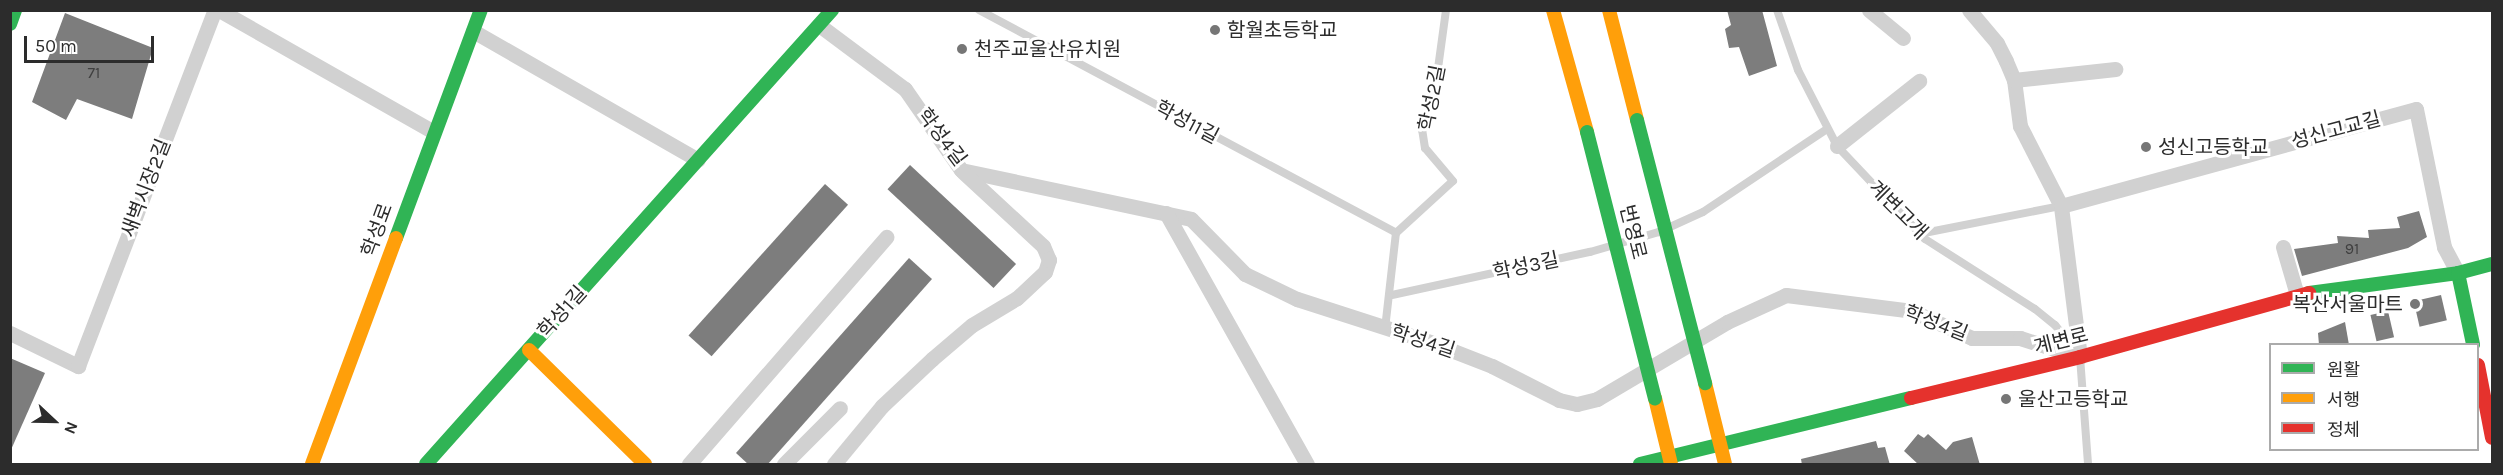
<!DOCTYPE html>
<meta charset="utf-8">
<style>
body{margin:0}
#map{position:relative;width:2503px;height:475px;overflow:hidden;background:#fff;font-family:Karla,"Noto Sans KR",sans-serif}
div>[style]{position:absolute}
[style*='--x']{left:calc(var(--x)*1px);top:calc(var(--y)*1px);width:calc(var(--w)*1px);rotate:calc(var(--a)*1deg)}
.building>*{inset:0;background:#7d7d7d;transform-origin:0 0}
.lane>*{height:8px;margin:-4px;padding:0 4px;transform-origin:4px;border-radius:4px;background:#d1d1d1}
.street>*{height:15px;margin:-7.5px;padding:0 7.5px;transform-origin:7.5px;border-radius:7.5px;background:#d1d1d1}
.fast>*{height:14px;margin:-7px;padding:0 7px;transform-origin:7px;border-radius:7px;background:#30b455}
.slow>*{height:14px;margin:-7px;padding:0 7px;transform-origin:7px;border-radius:7px;background:#ff9f0a}
.jam>*{height:14px;margin:-7px;padding:0 7px;transform-origin:7px;border-radius:7px;background:#e5322d}
.fast-bridge>*{height:14px;margin:-7px;padding:0 7px;transform-origin:7px;border-radius:7px;background:#30b455}
.dots>*{width:16px;height:16px;translate:-50% -50%;box-sizing:border-box;border:3px solid #fff;border-radius:50%}
span{translate:-50% -50%;white-space:nowrap;text-align:center;line-height:1.15;-webkit-text-stroke:6px #fff;paint-order:stroke}
.number-label{font-size:16px;color:#404040}
.number-label span{-webkit-text-stroke-width:0}
.poi-label{font-size:20px;color:#2c2c2c}
.left{translate:0 -50%;text-align:left}
.right{translate:-100% -50%;text-align:right}
.street-label{font-size:20px;color:#2c2c2c}
.frame{position:absolute;inset:0;border:12px solid #2c2c2c;pointer-events:none}
.legend{position:absolute;left:2269px;top:343px;width:210px;height:108px;box-sizing:border-box;background:#fff;border:2px solid #ababab;margin:0;padding:8px 10px;list-style:none;font-size:18px;color:#2c2c2c}
.legend li{display:flex;align-items:center;gap:12px;height:30px}
.legend b{width:30px;border:2px solid #ababab}
.north{position:absolute;left:24px;top:391px;width:60px;height:60px;-webkit-text-stroke:4px #fff;paint-order:stroke;rotate:112deg;font-size:16px;font-weight:700;line-height:24px;text-align:center;color:#2c2c2c}
.north::after{content:'';display:block;margin:auto;width:21px;height:27px;background:#2c2c2c;clip-path:polygon(50% 0,100% 100%,50% 72%,0 100%)}
.scale{position:absolute;left:24px;top:36px;width:130px;height:27px;box-sizing:border-box;border:3px solid #2c2c2c;border-top:0;padding-left:8px;font-size:18px;line-height:21px;white-space:nowrap;color:#2c2c2c;-webkit-text-stroke:4px #fff;paint-order:stroke}
</style>
<div id="map">
<div class="building">
<i style="clip-path:polygon(1727px 10px,1762px 10px,1777px 66px,1749px 76px,1739px 47px,1729px 48px,1725px 29px,1731px 25px)"></i>
<i style="clip-path:polygon(65px 13px,153px 48px,132px 119px,77px 99px,66px 120px,32px 102px)"></i>
<i style="left:910px;top:165px;width:145px;height:33px;rotate:43deg"></i>
<i style="left:825px;top:184px;width:31px;height:204px;rotate:42deg"></i>
<i style="clip-path:polygon(2419px 211px,2427px 237px,2408px 248px,2302px 276px,2294px 249px,2338px 243px,2337px 236px,2369px 238px,2368px 230px,2400px 228px,2397px 217px)"></i>
<i style="clip-path:polygon(909px 258px,932px 279px,767px 465px,749px 465px,736px 453px)"></i>
<i style="left:2441px;top:295px;width:26px;height:28px;rotate:77deg"></i>
<i style="left:2388px;top:311px;width:27px;height:18px;rotate:77deg"></i>
<i style="clip-path:polygon(2345px 322px,2349px 345px,2319px 345px,2318px 333px)"></i>
<i style="clip-path:polygon(10px 358px,45px 373px,10px 452px)"></i>
<i style="clip-path:polygon(1918px 434px,1924px 438px,1928px 434px,1946px 450px,1953px 442px,1972px 437px,1980px 465px,1919px 465px,1904px 451px)"></i>
<i style="clip-path:polygon(1876px 441px,1878px 448px,1885px 447px,1890px 465px,1802px 465px,1801px 459px)"></i>
</div>
<div class="lane">
<i style="--x:979;--y:10;--w:473;--a:28.1"></i>
<i style="--x:1777;--y:10;--w:64;--a:70.7"></i>
<i style="--x:1798;--y:70;--w:85;--a:62.8"></i>
<i style="--x:1837;--y:146;--w:128;--a:46.6"></i>
<i style="--x:1925;--y:239;--w:130;--a:32.5"></i>
<i style="--x:2035;--y:309;--w:26;--a:39"></i>
<i style="--x:2055;--y:325;--w:41;--a:52"></i>
<i style="--x:2080;--y:357;--w:107;--a:85.7"></i>
<i style="--x:1919;--y:234;--w:145;--a:-11.2"></i>
<i style="--x:1392;--y:295;--w:203;--a:-12.3"></i>
<i style="--x:1590;--y:252;--w:72;--a:-16.2"></i>
<i style="--x:1659;--y:232;--w:48;--a:-24.4"></i>
<i style="--x:1703;--y:212;--w:149;--a:-33.8"></i>
<i style="--x:1385;--y:329;--w:97;--a:-83.5"></i>
<i style="--x:1396;--y:233;--w:77;--a:-42.4"></i>
<i style="--x:1453;--y:181;--w:43;--a:-130.3"></i>
<i style="--x:1425;--y:148;--w:18;--a:-99"></i>
<i style="--x:1422;--y:130;--w:49;--a:-73.4"></i>
<i style="--x:1436;--y:83;--w:74;--a:-82.2"></i>
</div>
<div class="street">
<i style="--x:219;--y:10;--w:247;--a:29.6"></i>
<i style="--x:1869;--y:10;--w:44;--a:39.5"></i>
<i style="--x:819;--y:25;--w:107;--a:36.7"></i>
<i style="--x:905;--y:89;--w:98;--a:55.3"></i>
<i style="--x:961;--y:170;--w:235;--a:12"></i>
<i style="--x:1191;--y:219;--w:77;--a:45.5"></i>
<i style="--x:1245;--y:274;--w:58;--a:25.7"></i>
<i style="--x:1297;--y:299;--w:143;--a:17.9"></i>
<i style="--x:1433;--y:343;--w:63;--a:21.3"></i>
<i style="--x:1492;--y:366;--w:75;--a:26.9"></i>
<i style="--x:1559;--y:400;--w:18;--a:13"></i>
<i style="--x:1577;--y:404;--w:21;--a:-14"></i>
<i style="--x:1597;--y:399;--w:151;--a:-30.6"></i>
<i style="--x:1727;--y:322;--w:65;--a:-24.6"></i>
<i style="--x:1786;--y:295;--w:127;--a:7.2"></i>
<i style="--x:1912;--y:311;--w:66;--a:24.2"></i>
<i style="--x:1972;--y:338;--w:48;--a:0"></i>
<i style="--x:2020;--y:338;--w:63;--a:17.6"></i>
<i style="--x:2080;--y:357;--w:152;--a:-97.2"></i>
<i style="--x:2061;--y:206;--w:90;--a:-117.1"></i>
<i style="--x:2020;--y:126;--w:46;--a:-97.4"></i>
<i style="--x:2014;--y:80;--w:21;--a:-113"></i>
<i style="--x:2006;--y:61;--w:20;--a:-117"></i>
<i style="--x:1997;--y:43;--w:43;--a:-130.3"></i>
<i style="--x:473;--y:31;--w:259;--a:29.8"></i>
<i style="--x:2014;--y:80;--w:102;--a:-6.2"></i>
<i style="--x:1837;--y:146;--w:105;--a:-38.4"></i>
<i style="--x:2061;--y:206;--w:368;--a:-15.3"></i>
<i style="--x:2416;--y:109;--w:141;--a:78.5"></i>
<i style="--x:2444;--y:247;--w:30;--a:62"></i>
<i style="--x:1166;--y:213;--w:288;--a:60.7"></i>
<i style="--x:2283;--y:247;--w:50;--a:73.7"></i>
<i style="--x:10;--y:333;--w:76;--a:25.9"></i>
<i style="--x:78;--y:366;--w:381;--a:-69"></i>
<i style="--x:689;--y:464;--w:301;--a:-49"></i>
<i style="--x:784;--y:464;--w:79;--a:-45"></i>
<i style="--x:834;--y:464;--w:75;--a:-50.4"></i>
<i style="--x:882;--y:406;--w:69;--a:-43.2"></i>
<i style="--x:932;--y:359;--w:52;--a:-40.4"></i>
<i style="--x:972;--y:325;--w:52;--a:-31"></i>
<i style="--x:1017;--y:298;--w:38;--a:-43"></i>
<i style="--x:1045;--y:272;--w:13;--a:-72"></i>
<i style="--x:1049;--y:260;--w:15;--a:-113"></i>
<i style="--x:1043;--y:246;--w:109;--a:-137.2"></i>
</div>
<div class="fast">
<i style="--x:10;--y:24;--w:15;--a:-70"></i>
<i style="--x:396;--y:238;--w:243;--a:-69.6"></i>
<i style="--x:2458;--y:273;--w:73;--a:78.1"></i>
<i style="--x:2309;--y:293;--w:150;--a:-7.6"></i>
<i style="--x:2458;--y:273;--w:35;--a:-15"></i>
<i style="--x:426;--y:464;--w:609;--a:-48.19"></i>
<i style="--x:1640;--y:464;--w:279;--a:-13.7"></i>
</div>
<div class="slow">
<i style="--x:1553;--y:10;--w:127;--a:74.4"></i>
<i style="--x:1609;--y:10;--w:114;--a:75.7"></i>
<i style="--x:529;--y:350;--w:163;--a:44.5"></i>
<i style="--x:1705;--y:383;--w:83;--a:76.1"></i>
<i style="--x:1655;--y:398;--w:68;--a:76.4"></i>
<i style="--x:312;--y:464;--w:241;--a:-69.6"></i>
</div>
<div class="jam">
<i style="--x:2478;--y:365;--w:74;--a:79.1"></i>
<i style="--x:1911;--y:398;--w:174;--a:-13.6"></i>
<i style="--x:2080;--y:357;--w:238;--a:-15.6"></i>
</div>
<div class="fast-bridge">
<i style="--x:1637;--y:120;--w:272;--a:75.5"></i>
<i style="--x:1587;--y:132;--w:275;--a:75.7"></i>
</div>
<div class="dots">
<i style="left:1215px;top:30px;background:#767676"></i>
<i style="left:962px;top:49px;background:#767676"></i>
<i style="left:2146px;top:147px;background:#767676"></i>
<i style="left:2415px;top:304px;background:#767676"></i>
<i style="left:2006px;top:399px;background:#767676"></i>
</div>
<div class="number-label">
<span style="left:94px;top:73px">71</span>
<span style="left:2352px;top:249px">91</span>
</div>
<div class="poi-label">
<span class="left" style="left:1227px;top:30px">함월초등학교</span>
<span class="left" style="left:974px;top:49px">천주교울산유치원</span>
<span class="left" style="left:2158px;top:147px">성신고등학교</span>
<span class="right" style="left:2403px;top:304px">복산서울마트</span>
<span class="left" style="left:2018px;top:399px">울산고등학교</span>
</div>
<div class="street-label">
<span style="left:1432px;top:98px;rotate:-79deg">학성2길</span>
<span style="left:1187px;top:122px;rotate:28deg">학성11길</span>
<span style="left:2336px;top:130px;rotate:-15deg">성신고교길</span>
<span style="left:942px;top:137px;rotate:53deg">학성4길</span>
<span style="left:146px;top:188px;rotate:-69deg">새벽시장2길</span>
<span style="left:1898px;top:210px;rotate:45deg">계변고개</span>
<span style="left:377px;top:230px;rotate:-70deg">학성로</span>
<span style="left:1633px;top:232px;rotate:76deg">번영로</span>
<span style="left:1526px;top:266px;rotate:-12deg">학성3길</span>
<span style="left:562px;top:312px;rotate:-48deg">학성1길</span>
<span style="left:1936px;top:323px;rotate:21deg">학성4길</span>
<span style="left:1423px;top:341px;rotate:18deg">학성4길</span>
<span style="left:2061px;top:341px;rotate:-14deg">계변로</span>
</div>
<div class="frame"></div>
<ul class="legend">
<li><b style="height:8px;background:#30b455"></b>원활</li>
<li><b style="height:8px;background:#ff9f0a"></b>서행</li>
<li><b style="height:8px;background:#e5322d"></b>정체</li>
</ul>
<div class="north">N</div>
<div class="scale">50 m</div>
</div>
